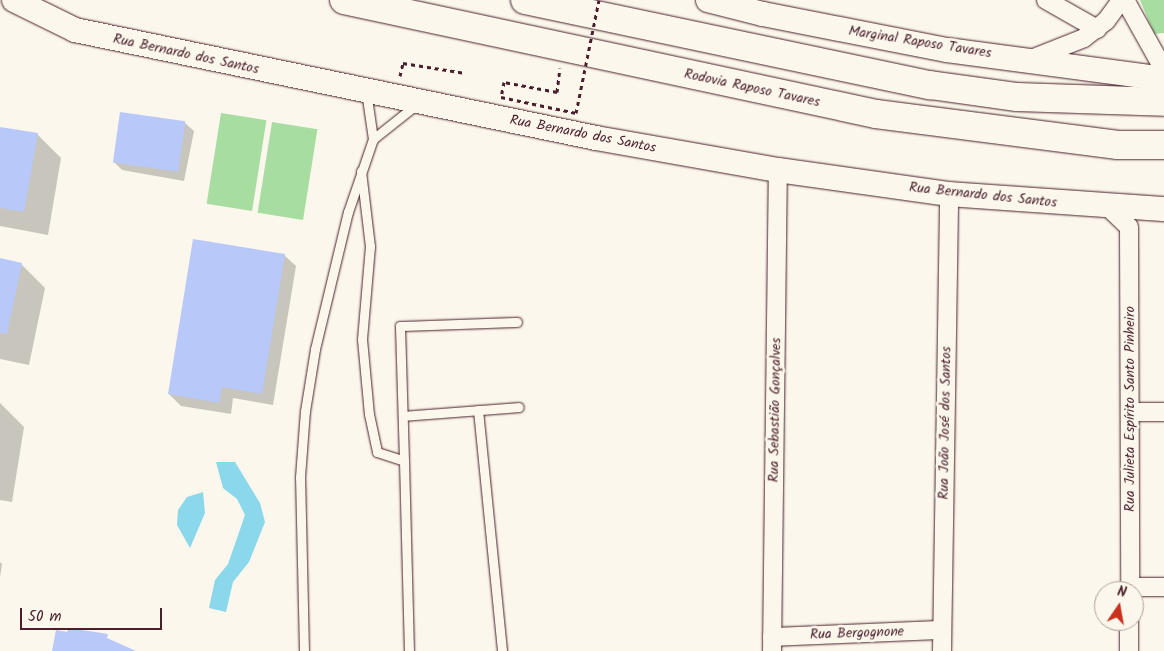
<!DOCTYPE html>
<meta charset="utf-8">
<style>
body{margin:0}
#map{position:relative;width:1164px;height:651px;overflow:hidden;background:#fbf7ec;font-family:Kalam,sans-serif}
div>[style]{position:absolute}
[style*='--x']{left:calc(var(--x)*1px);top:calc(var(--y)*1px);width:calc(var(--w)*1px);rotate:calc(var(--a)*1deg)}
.green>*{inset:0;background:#a7dda0;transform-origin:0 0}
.water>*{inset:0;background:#8bd7eb}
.shadow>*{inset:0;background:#0003}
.building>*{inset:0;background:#b8c8f9;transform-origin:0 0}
.path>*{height:3px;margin-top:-1.5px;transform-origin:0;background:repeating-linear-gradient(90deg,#4a1f2b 0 4px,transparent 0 8px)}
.roads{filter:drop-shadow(0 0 1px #4a1f2b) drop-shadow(0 0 1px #4a1f2b)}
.lane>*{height:9px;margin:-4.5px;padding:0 4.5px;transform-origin:4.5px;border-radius:4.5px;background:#fbf7ec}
.street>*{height:18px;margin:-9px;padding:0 9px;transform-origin:9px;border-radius:9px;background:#fbf7ec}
.secondary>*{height:24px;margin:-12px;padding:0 12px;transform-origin:12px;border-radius:12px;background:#fbf7ec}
.highway>*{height:28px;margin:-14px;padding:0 14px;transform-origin:14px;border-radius:14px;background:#fbf7ec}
.path-bridge>*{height:3px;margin-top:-1.5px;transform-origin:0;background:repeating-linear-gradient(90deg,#4a1f2b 0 4px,transparent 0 8px)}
span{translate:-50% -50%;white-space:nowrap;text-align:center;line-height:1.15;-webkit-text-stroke:5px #fbf7ec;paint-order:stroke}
.street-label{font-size:14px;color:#4a1f2b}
.north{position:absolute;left:1094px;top:581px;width:50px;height:50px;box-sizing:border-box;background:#fbf7ec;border:1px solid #b4a19f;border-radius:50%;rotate:12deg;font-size:14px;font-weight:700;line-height:20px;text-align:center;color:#4a1f2b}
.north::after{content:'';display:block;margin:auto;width:18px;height:22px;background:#c8321e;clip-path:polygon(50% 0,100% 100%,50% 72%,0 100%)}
.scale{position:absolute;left:20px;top:608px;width:142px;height:22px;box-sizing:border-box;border:2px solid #4a1f2b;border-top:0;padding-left:6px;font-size:15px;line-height:18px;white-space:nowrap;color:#4a1f2b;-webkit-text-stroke:4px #fbf7ec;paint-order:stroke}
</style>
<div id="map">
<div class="green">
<i style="clip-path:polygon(1140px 0,1164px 0,1164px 33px,1154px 34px)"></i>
<i style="left:221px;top:113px;width:46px;height:92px;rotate:9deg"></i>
<i style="left:272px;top:122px;width:46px;height:92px;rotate:9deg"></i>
</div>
<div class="water">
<i style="clip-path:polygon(216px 462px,235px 462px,260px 503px,265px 522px,249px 562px,233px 582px,226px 612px,209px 608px,215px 580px,228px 564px,245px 515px,237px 499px,223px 488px)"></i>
<i style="clip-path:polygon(203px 492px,205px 513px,190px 548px,177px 525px,178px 510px,187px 497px)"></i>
</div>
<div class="shadow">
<i style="clip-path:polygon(185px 123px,194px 131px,184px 181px,122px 170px,113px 161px)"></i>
<i style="clip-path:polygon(0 128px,38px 135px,61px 158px,48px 235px,0 226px)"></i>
<i style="clip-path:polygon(284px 255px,296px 266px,273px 405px,233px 398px,231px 414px,181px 406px,169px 394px)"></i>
<i style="clip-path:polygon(0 260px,21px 264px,45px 288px,29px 365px,0 359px)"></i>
<i style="clip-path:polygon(0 403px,24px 427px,12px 502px,0 500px)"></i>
<i style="clip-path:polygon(0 562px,2px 564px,0 577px)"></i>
</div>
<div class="building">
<i style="left:120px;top:112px;width:66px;height:51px;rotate:8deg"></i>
<i style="clip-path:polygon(0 127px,38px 133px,24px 212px,0 208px)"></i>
<i style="clip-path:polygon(193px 239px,285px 254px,262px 394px,222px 387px,219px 403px,168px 394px)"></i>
<i style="clip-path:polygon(0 258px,22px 263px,7px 334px,0 333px)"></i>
<i style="clip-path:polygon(69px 628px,108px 634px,107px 638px,136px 651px,52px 651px,56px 630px,67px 632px)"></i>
</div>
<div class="path">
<i style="--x:400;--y:76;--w:13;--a:-77"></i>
<i style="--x:403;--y:63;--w:63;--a:9.2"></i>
<i style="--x:557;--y:92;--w:24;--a:-83"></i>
</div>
<div class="roads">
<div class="lane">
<i style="--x:366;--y:91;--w:49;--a:81.7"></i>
<i style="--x:373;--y:139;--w:56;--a:-38.5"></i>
<i style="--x:361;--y:171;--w:76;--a:83.2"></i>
<i style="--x:370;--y:246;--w:93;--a:94.9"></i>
<i style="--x:362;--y:339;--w:75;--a:84.7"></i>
<i style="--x:369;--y:414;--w:39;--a:78"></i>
<i style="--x:377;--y:452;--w:28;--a:18"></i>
<i style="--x:404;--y:461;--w:190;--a:88.5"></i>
<i style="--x:478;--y:410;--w:242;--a:84.3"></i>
<i style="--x:403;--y:416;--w:116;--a:-4.4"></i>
<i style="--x:404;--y:461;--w:135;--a:-91.7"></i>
<i style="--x:400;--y:326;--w:117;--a:-2"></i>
<i style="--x:304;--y:651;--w:174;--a:-91.3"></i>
<i style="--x:300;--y:477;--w:66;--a:-85.7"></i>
<i style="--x:305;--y:411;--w:63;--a:-80.8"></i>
<i style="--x:315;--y:349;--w:141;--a:-76.5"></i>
<i style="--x:348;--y:212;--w:77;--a:-71.1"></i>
</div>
<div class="street">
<i style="--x:1046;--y:0;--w:59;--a:29.6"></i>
<i style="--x:1125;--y:0;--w:80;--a:60.9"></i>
<i style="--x:1031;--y:59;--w:57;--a:-21.6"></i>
<i style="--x:1084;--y:38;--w:28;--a:-38"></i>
<i style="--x:1106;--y:21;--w:26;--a:-54"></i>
<i style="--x:1107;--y:206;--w:30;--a:44"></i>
<i style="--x:1129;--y:227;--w:364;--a:89.8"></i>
<i style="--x:1132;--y:412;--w:32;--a:0"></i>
<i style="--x:1130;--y:587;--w:34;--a:0"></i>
<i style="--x:772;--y:637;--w:170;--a:-2.4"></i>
<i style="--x:772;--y:651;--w:481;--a:-89.3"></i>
<i style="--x:942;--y:651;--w:457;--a:-89.1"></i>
<i style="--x:1129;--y:651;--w:30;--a:-90"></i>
</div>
<div class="secondary">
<i style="--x:14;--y:0;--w:68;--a:26.2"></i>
<i style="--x:75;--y:30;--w:532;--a:11.71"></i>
<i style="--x:596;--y:138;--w:185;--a:10"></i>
<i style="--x:778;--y:170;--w:173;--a:8"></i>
<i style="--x:949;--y:194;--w:216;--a:4"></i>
<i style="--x:708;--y:0;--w:57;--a:14.3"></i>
<i style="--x:763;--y:14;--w:187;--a:11.1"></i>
<i style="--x:947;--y:50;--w:219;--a:7.6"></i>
</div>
<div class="highway">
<i style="--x:344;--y:0;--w:544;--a:12.09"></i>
<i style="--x:876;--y:114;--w:244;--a:7.3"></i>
<i style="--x:1118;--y:145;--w:46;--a:0"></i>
<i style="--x:525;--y:0;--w:414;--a:11.9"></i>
<i style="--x:930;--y:85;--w:88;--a:7.9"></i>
<i style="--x:1017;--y:97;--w:147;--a:1.9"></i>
</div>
</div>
<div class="path-bridge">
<i style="--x:557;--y:92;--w:54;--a:-169.3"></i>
<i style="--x:504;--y:82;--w:15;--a:101"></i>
<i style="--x:501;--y:97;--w:77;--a:12"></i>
<i style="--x:576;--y:113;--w:115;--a:-78.5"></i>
</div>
<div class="street-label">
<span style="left:920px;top:42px;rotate:9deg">Marginal Raposo Tavares</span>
<span style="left:186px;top:54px;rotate:12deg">Rua Bernardo dos Santos</span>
<span style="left:752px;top:88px;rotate:12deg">Rodovia Raposo Tavares</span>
<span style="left:583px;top:134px;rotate:11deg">Rua Bernardo dos Santos</span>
<span style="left:983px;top:195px;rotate:6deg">Rua Bernardo dos Santos</span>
<span style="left:1130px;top:409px;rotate:-90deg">Rua Julieta Espírito Santo Pinheiro</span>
<span style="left:775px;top:410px;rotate:-89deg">Rua Sebastião Gonçalves</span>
<span style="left:945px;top:423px;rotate:-89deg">Rua João José dos Santos</span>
<span style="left:857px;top:633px;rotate:-2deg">Rua Bergognone</span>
</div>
<div class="north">N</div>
<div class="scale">50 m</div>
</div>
